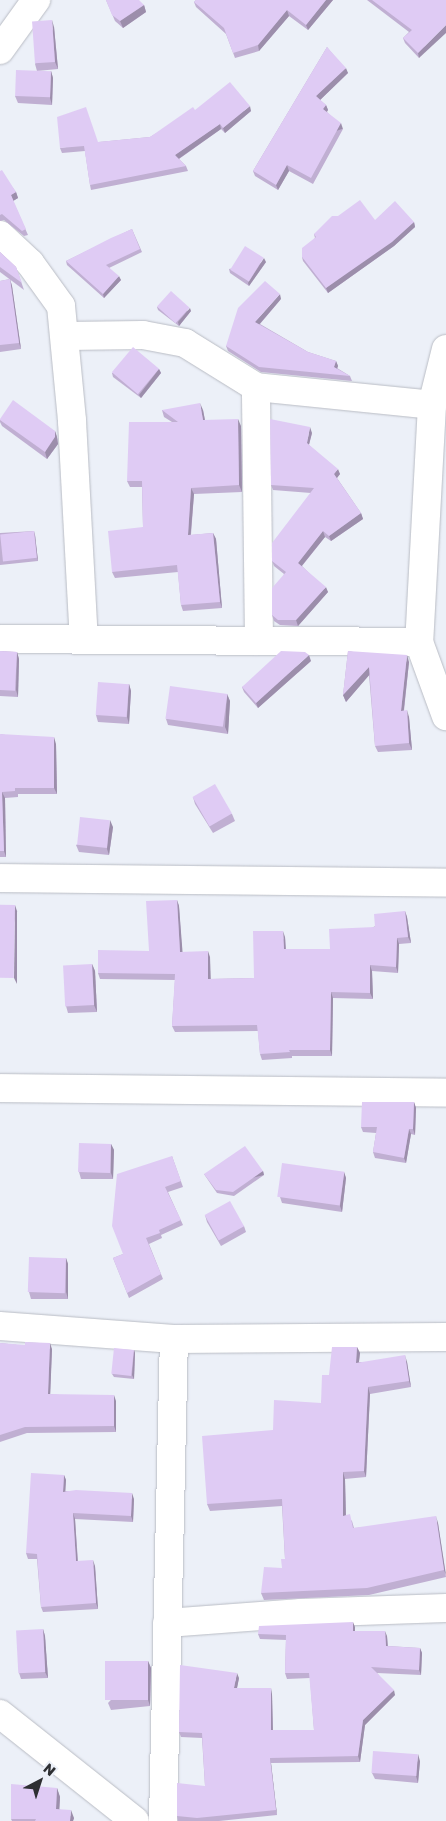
<!DOCTYPE html>
<style>
body{margin:0}
#map{position:relative;width:446px;height:1821px;overflow:hidden;background:#ecf0f8;font-family:"Golos Text",sans-serif}
div>[style]{position:absolute}
[style*='--x']{left:calc(var(--x)*1px);top:calc(var(--y)*1px);width:calc(var(--w)*1px);rotate:calc(var(--a)*1deg)}
.roads{filter:drop-shadow(0 0 1px #b9bcc4) drop-shadow(0 0 1px #b9bcc4)}
.minor>*{height:28px;margin:-14px;padding:0 14px;transform-origin:14px;border-radius:14px;background:#fff}
.wall>*{inset:0;background:#c0afd2;transform-origin:0 0}
.shaded-wall>*{inset:0;background:#9c8eab;transform-origin:0 0}
.building>*{inset:0;background:#dfcbf4;transform-origin:0 0}
span{translate:-50% -50%;white-space:nowrap;text-align:center;line-height:1.15;-webkit-text-stroke:4.5px #ecf0f8;paint-order:stroke}
.north{position:absolute;left:15px;top:1756px;width:50px;height:50px;-webkit-text-stroke:4px #ecf0f8;paint-order:stroke;rotate:40deg;font-size:14px;font-weight:700;line-height:20px;text-align:center;color:#2e2f32}
.north::after{content:'';display:block;margin:auto;width:18px;height:22px;background:#2e2f32;clip-path:polygon(50% 0,100% 100%,50% 72%,0 100%)}
</style>
<div id="map">
<div class="roads">
<div class="minor">
<i style="--x:0;--y:50;--w:62;--a:-54.2"></i>
<i style="--x:0;--y:235;--w:41;--a:43"></i>
<i style="--x:30;--y:263;--w:53;--a:54.2"></i>
<i style="--x:61;--y:306;--w:116;--a:84.5"></i>
<i style="--x:72;--y:421;--w:219;--a:86.9"></i>
<i style="--x:66;--y:336;--w:77;--a:-0.7"></i>
<i style="--x:143;--y:335;--w:43;--a:10.8"></i>
<i style="--x:185;--y:343;--w:84;--a:31.8"></i>
<i style="--x:446;--y:349;--w:58;--a:104"></i>
<i style="--x:432;--y:405;--w:237;--a:93.1"></i>
<i style="--x:419;--y:642;--w:79;--a:70"></i>
<i style="--x:0;--y:639;--w:419;--a:0.4"></i>
<i style="--x:259;--y:641;--w:254;--a:-90.7"></i>
<i style="--x:256;--y:387;--w:177;--a:5.8"></i>
<i style="--x:0;--y:878;--w:446;--a:0.6"></i>
<i style="--x:0;--y:1088;--w:446;--a:0.6"></i>
<i style="--x:0;--y:1326;--w:174;--a:4.3"></i>
<i style="--x:174;--y:1339;--w:272;--a:-0.4"></i>
<i style="--x:167;--y:1623;--w:134;--a:-4.3"></i>
<i style="--x:301;--y:1613;--w:145;--a:-2"></i>
<i style="--x:0;--y:1714;--w:172;--a:38.4"></i>
<i style="--x:163;--y:1821;--w:482;--a:-88.7"></i>
</div>
</div>
<div class="wall">
<i style="clip-path:polygon(106px 0,144px 5px,146px 12px,123px 28px,115px 21px)"></i>
<i style="clip-path:polygon(196px 0,333px 0,308px 30px,289px 16px,259px 51px,235px 58px,226px 34px,196px 7px,194px 2px)"></i>
<i style="clip-path:polygon(367px 0,446px 0,419px 58px,405px 43px,403px 38px,409px 32px)"></i>
<i style="clip-path:polygon(54px 27px,58px 69px,37px 71px,35px 64px)"></i>
<i style="clip-path:polygon(327px 47px,348px 73px,320px 100px,326px 105px,328px 110px,327px 112px,343px 129px,313px 184px,289px 171px,278px 190px,255px 176px,253px 171px)"></i>
<i style="clip-path:polygon(51px 71px,53px 78px,52px 105px,18px 103px,15px 96px)"></i>
<i style="clip-path:polygon(195px 110px,251px 111px,225px 133px,221px 129px,179px 159px,186px 166px,188px 171px,91px 190px,90px 185px,85px 151px,62px 153px,60px 148px,99px 142px,150px 137px)"></i>
<i style="clip-path:polygon(0 171px,16px 192px,18px 198px,13px 201px,28px 235px,24px 236px,4px 220px,0 221px)"></i>
<i style="clip-path:polygon(375px 220px,414px 222px,415px 227px,394px 246px,328px 293px,303px 261px,302px 257px,315px 238px,314px 234px)"></i>
<i style="clip-path:polygon(132px 229px,142px 252px,109px 268px,121px 280px,104px 298px,67px 265px,66px 261px)"></i>
<i style="clip-path:polygon(0 252px,16px 267px,24px 290px,0 272px)"></i>
<i style="clip-path:polygon(266px 262px,249px 286px,230px 273px,229px 269px)"></i>
<i style="clip-path:polygon(10px 279px,12px 286px,21px 349px,0 352px,0 281px)"></i>
<i style="clip-path:polygon(281px 299px,260px 324px,308px 352px,336px 361px,338px 366px,337px 368px,350px 376px,352px 381px,261px 372px,228px 351px,226px 346px)"></i>
<i style="clip-path:polygon(157px 307px,191px 311px,179px 326px,158px 310px)"></i>
<i style="clip-path:polygon(159px 369px,161px 373px,141px 398px,113px 377px,112px 373px)"></i>
<i style="clip-path:polygon(162px 410px,203px 410px,205px 420px,241px 426px,242px 492px,194px 494px,191px 535px,213px 533px,216px 539px,222px 608px,183px 611px,181px 605px,178px 572px,115px 578px,112px 572px,143px 527px,142px 487px,130px 487px,127px 481px,172px 422px,164px 417px)"></i>
<i style="clip-path:polygon(0 419px,55px 431px,57px 437px,58px 444px,47px 459px,2px 426px,0 422px)"></i>
<i style="clip-path:polygon(312px 433px,309px 445px,340px 474px,337px 478px,361px 513px,363px 519px,331px 541px,325px 537px,302px 566px,328px 592px,298px 626px,280px 625px,274px 621px,272px 615px,284px 574px,274px 566px,272px 561px,311px 493px,273px 490px,271px 485px)"></i>
<i style="clip-path:polygon(34px 531px,35px 535px,38px 561px,0 565px,0 533px)"></i>
<i style="clip-path:polygon(0 651px,17px 652px,19px 659px,18px 697px,0 696px)"></i>
<i style="clip-path:polygon(348px 651px,409px 662px,404px 711px,409px 717px,412px 750px,378px 752px,375px 746px,369px 675px,346px 702px,343px 695px)"></i>
<i style="clip-path:polygon(311px 661px,258px 708px,244px 692px,242px 687px)"></i>
<i style="clip-path:polygon(129px 684px,131px 691px,129px 724px,98px 722px,96px 715px)"></i>
<i style="clip-path:polygon(227px 694px,230px 701px,228px 734px,168px 725px,166px 719px)"></i>
<i style="clip-path:polygon(0 734px,56px 744px,57px 794px,18px 794px,18px 797px,5px 798px,6px 857px,0 857px)"></i>
<i style="clip-path:polygon(193px 797px,232px 814px,235px 821px,213px 833px,195px 804px)"></i>
<i style="clip-path:polygon(113px 827px,109px 855px,79px 852px,76px 845px)"></i>
<i style="clip-path:polygon(177px 900px,179px 906px,182px 952px,210px 957px,210px 979px,254px 978px,285px 937px,286px 949px,330px 949px,405px 911px,407px 917px,411px 943px,399px 944px,398px 973px,372px 971px,373px 999px,333px 998px,332px 1056px,292px 1056px,292px 1058px,262px 1060px,260px 1054px,258px 1031px,175px 1032px,172px 1026px,175px 980px,100px 979px,98px 973px,149px 951px)"></i>
<i style="left:0;top:906px;width:18px;height:78px;rotate:16deg"></i>
<i style="clip-path:polygon(92px 964px,95px 971px,97px 1012px,68px 1013px,66px 1006px)"></i>
<i style="clip-path:polygon(414px 1102px,416px 1108px,415px 1135px,411px 1134px,406px 1163px,375px 1158px,373px 1152px,376px 1133px,363px 1132px,361px 1127px)"></i>
<i style="clip-path:polygon(111px 1144px,114px 1150px,113px 1179px,81px 1179px,79px 1172px)"></i>
<i style="clip-path:polygon(172px 1156px,183px 1187px,168px 1192px,183px 1225px,161px 1235px,162px 1238px,149px 1244px,163px 1279px,129px 1298px,113px 1258px,123px 1254px)"></i>
<i style="clip-path:polygon(263px 1171px,264px 1175px,234px 1196px,217px 1193px,206px 1177px,204px 1174px)"></i>
<i style="clip-path:polygon(344px 1172px,346px 1178px,342px 1212px,282px 1203px,280px 1197px)"></i>
<i style="clip-path:polygon(205px 1215px,244px 1226px,246px 1232px,221px 1246px,207px 1222px)"></i>
<i style="clip-path:polygon(66px 1258px,68px 1264px,68px 1299px,31px 1299px,29px 1292px)"></i>
<i style="clip-path:polygon(0 1343px,52px 1349px,50px 1394px,116px 1401px,116px 1432px,27px 1433px,0 1442px)"></i>
<i style="clip-path:polygon(357px 1347px,360px 1353px,359px 1362px,407px 1362px,411px 1387px,370px 1394px,366px 1477px,345px 1479px,346px 1515px,352px 1521px,354px 1528px,438px 1523px,446px 1577px,369px 1595px,264px 1600px,261px 1593px,282px 1568px,285px 1559px,282px 1506px,210px 1511px,207px 1504px,273px 1430px,321px 1403px,329px 1375px)"></i>
<i style="clip-path:polygon(134px 1350px,135px 1353px,134px 1379px,114px 1377px,112px 1374px)"></i>
<i style="clip-path:polygon(64px 1475px,66px 1480px,65px 1491px,134px 1499px,133px 1522px,75px 1519px,78px 1561px,95px 1566px,98px 1609px,43px 1612px,41px 1607px,37px 1559px,28px 1559px,26px 1553px)"></i>
<i style="clip-path:polygon(355px 1627px,355px 1631px,387px 1636px,388px 1646px,420px 1648px,422px 1653px,421px 1675px,377px 1673px,395px 1695px,365px 1725px,360px 1762px,271px 1763px,277px 1815px,219px 1821px,178px 1821px,177px 1816px,205px 1786px,202px 1738px,181px 1737px,179px 1732px,239px 1678px,237px 1688px,272px 1694px,273px 1730px,314px 1730px,310px 1678px,287px 1679px,285px 1673px,286px 1640px,260px 1639px,258px 1634px)"></i>
<i style="clip-path:polygon(43px 1629px,45px 1636px,48px 1678px,21px 1679px,19px 1673px)"></i>
<i style="clip-path:polygon(148px 1661px,151px 1668px,150px 1706px,111px 1710px,108px 1703px)"></i>
<i style="clip-path:polygon(420px 1761px,418px 1783px,375px 1779px,372px 1773px)"></i>
<i style="clip-path:polygon(57px 1788px,60px 1797px,59px 1809px,74px 1818px,73px 1821px,12px 1821px,11px 1819px)"></i>
</div>
<div class="shaded-wall">
<i style="clip-path:polygon(326px 0,333px 0,308px 30px,306px 25px)"></i>
<i style="clip-path:polygon(144px 5px,146px 12px,123px 28px,120px 21px)"></i>
<i style="clip-path:polygon(287px 10px,289px 16px,259px 51px,258px 45px)"></i>
<i style="clip-path:polygon(52px 20px,54px 27px,58px 69px,55px 62px)"></i>
<i style="clip-path:polygon(446px 25px,446px 33px,419px 58px,418px 53px)"></i>
<i style="clip-path:polygon(346px 68px,348px 73px,318px 102px,316px 96px)"></i>
<i style="clip-path:polygon(51px 71px,53px 78px,52px 105px,50px 98px)"></i>
<i style="clip-path:polygon(326px 105px,328px 110px,325px 114px,323px 109px)"></i>
<i style="clip-path:polygon(250px 106px,251px 111px,225px 133px,223px 128px)"></i>
<i style="left:341px;top:123px;width:6px;height:63px;rotate:72deg"></i>
<i style="clip-path:polygon(220px 124px,221px 129px,177px 160px,175px 155px)"></i>
<i style="clip-path:polygon(287px 165px,289px 171px,278px 190px,276px 185px)"></i>
<i style="clip-path:polygon(16px 192px,18px 198px,13px 201px,11px 195px)"></i>
<i style="clip-path:polygon(414px 222px,415px 227px,394px 246px,328px 293px,326px 288px)"></i>
<i style="clip-path:polygon(264px 258px,266px 262px,249px 286px,248px 283px)"></i>
<i style="clip-path:polygon(119px 276px,121px 280px,104px 298px,103px 294px)"></i>
<i style="clip-path:polygon(10px 279px,12px 286px,21px 349px,19px 343px)"></i>
<i style="clip-path:polygon(280px 294px,281px 299px,257px 327px,255px 322px)"></i>
<i style="clip-path:polygon(190px 308px,191px 311px,179px 326px,178px 322px)"></i>
<i style="clip-path:polygon(336px 361px,338px 366px,336px 372px,334px 367px)"></i>
<i style="clip-path:polygon(159px 369px,161px 373px,141px 398px,139px 395px)"></i>
<i style="clip-path:polygon(200px 403px,203px 410px,206px 426px,203px 420px)"></i>
<i style="clip-path:polygon(238px 419px,241px 426px,242px 492px,239px 485px)"></i>
<i style="clip-path:polygon(310px 427px,312px 433px,308px 448px,307px 443px)"></i>
<i style="clip-path:polygon(55px 431px,57px 437px,58px 444px,47px 459px,45px 452px)"></i>
<i style="clip-path:polygon(338px 469px,340px 474px,336px 479px,334px 474px)"></i>
<i style="clip-path:polygon(191px 488px,194px 494px,190px 542px,188px 535px)"></i>
<i style="clip-path:polygon(361px 513px,363px 519px,331px 541px,329px 536px)"></i>
<i style="clip-path:polygon(34px 531px,35px 535px,38px 561px,37px 558px)"></i>
<i style="clip-path:polygon(323px 531px,325px 537px,300px 568px,298px 563px)"></i>
<i style="clip-path:polygon(213px 533px,216px 539px,222px 608px,220px 602px)"></i>
<i style="clip-path:polygon(326px 587px,328px 592px,298px 626px,296px 620px)"></i>
<i style="clip-path:polygon(17px 652px,19px 659px,18px 697px,16px 690px)"></i>
<i style="clip-path:polygon(309px 655px,311px 661px,258px 708px,256px 703px)"></i>
<i style="clip-path:polygon(407px 655px,409px 662px,403px 717px,401px 711px)"></i>
<i style="clip-path:polygon(369px 667px,371px 673px,346px 702px,343px 695px)"></i>
<i style="clip-path:polygon(129px 684px,131px 691px,129px 724px,127px 717px)"></i>
<i style="clip-path:polygon(227px 694px,230px 701px,228px 734px,225px 727px)"></i>
<i style="clip-path:polygon(407px 710px,409px 717px,412px 750px,409px 743px)"></i>
<i style="clip-path:polygon(54px 737px,56px 744px,57px 794px,54px 788px)"></i>
<i style="clip-path:polygon(2px 792px,5px 798px,6px 857px,4px 851px)"></i>
<i style="clip-path:polygon(110px 820px,113px 827px,109px 855px,107px 849px)"></i>
<i style="clip-path:polygon(177px 900px,179px 906px,183px 958px,180px 952px)"></i>
<i style="clip-path:polygon(15px 905px,17px 911px,17px 984px,14px 978px)"></i>
<i style="clip-path:polygon(405px 911px,407px 917px,411px 943px,408px 937px)"></i>
<i style="clip-path:polygon(283px 931px,285px 937px,286px 955px,284px 949px)"></i>
<i style="clip-path:polygon(397px 938px,399px 944px,398px 973px,396px 967px)"></i>
<i style="clip-path:polygon(208px 951px,210px 957px,211px 985px,208px 979px)"></i>
<i style="clip-path:polygon(92px 964px,95px 971px,97px 1012px,94px 1005px)"></i>
<i style="clip-path:polygon(370px 965px,372px 971px,373px 999px,370px 993px)"></i>
<i style="clip-path:polygon(331px 992px,333px 998px,332px 1056px,330px 1050px)"></i>
<i style="clip-path:polygon(414px 1102px,416px 1108px,415px 1135px,413px 1129px)"></i>
<i style="clip-path:polygon(409px 1129px,411px 1134px,406px 1163px,404px 1158px)"></i>
<i style="clip-path:polygon(111px 1144px,114px 1150px,113px 1179px,111px 1173px)"></i>
<i style="left:263px;top:1171px;width:4px;height:37px;rotate:76deg"></i>
<i style="clip-path:polygon(344px 1172px,346px 1178px,342px 1212px,340px 1206px)"></i>
<i style="clip-path:polygon(66px 1258px,68px 1264px,68px 1299px,66px 1292px)"></i>
<i style="clip-path:polygon(50px 1343px,52px 1349px,50px 1400px,48px 1394px)"></i>
<i style="clip-path:polygon(357px 1347px,360px 1353px,358px 1369px,356px 1363px)"></i>
<i style="clip-path:polygon(134px 1350px,135px 1353px,134px 1379px,132px 1375px)"></i>
<i style="clip-path:polygon(405px 1355px,407px 1362px,411px 1387px,409px 1381px)"></i>
<i style="clip-path:polygon(368px 1387px,370px 1394px,366px 1477px,364px 1471px)"></i>
<i style="clip-path:polygon(114px 1395px,116px 1401px,116px 1432px,114px 1426px)"></i>
<i style="clip-path:polygon(343px 1472px,345px 1479px,346px 1522px,343px 1516px)"></i>
<i style="clip-path:polygon(64px 1475px,66px 1480px,65px 1497px,63px 1492px)"></i>
<i style="clip-path:polygon(132px 1493px,134px 1499px,133px 1522px,131px 1516px)"></i>
<i style="clip-path:polygon(73px 1513px,75px 1519px,78px 1567px,76px 1561px)"></i>
<i style="clip-path:polygon(436px 1516px,438px 1523px,446px 1575px,444px 1570px)"></i>
<i style="clip-path:polygon(93px 1560px,95px 1566px,98px 1609px,96px 1603px)"></i>
<i style="clip-path:polygon(353px 1622px,355px 1627px,355px 1636px,353px 1631px)"></i>
<i style="clip-path:polygon(43px 1629px,45px 1636px,48px 1678px,45px 1672px)"></i>
<i style="clip-path:polygon(385px 1631px,387px 1636px,388px 1652px,386px 1646px)"></i>
<i style="clip-path:polygon(420px 1648px,422px 1653px,421px 1675px,419px 1670px)"></i>
<i style="clip-path:polygon(148px 1661px,151px 1668px,150px 1706px,148px 1700px)"></i>
<i style="clip-path:polygon(237px 1673px,239px 1678px,236px 1693px,234px 1688px)"></i>
<i style="clip-path:polygon(271px 1688px,272px 1694px,273px 1736px,271px 1730px)"></i>
<i style="clip-path:polygon(394px 1690px,395px 1695px,365px 1725px,360px 1762px,358px 1756px,363px 1720px)"></i>
<i style="clip-path:polygon(418px 1754px,420px 1761px,418px 1783px,416px 1776px)"></i>
<i style="clip-path:polygon(270px 1758px,271px 1763px,277px 1815px,276px 1810px)"></i>
<i style="clip-path:polygon(57px 1788px,60px 1797px,59px 1817px,56px 1809px)"></i>
<i style="clip-path:polygon(71px 1810px,74px 1818px,73px 1821px,70px 1821px)"></i>
</div>
<div class="building">
<i style="clip-path:polygon(106px 0,139px 0,144px 5px,120px 21px,112px 15px)"></i>
<i style="clip-path:polygon(196px 0,326px 0,306px 25px,287px 10px,258px 45px,233px 53px,224px 28px,194px 2px)"></i>
<i style="clip-path:polygon(372px 0,446px 0,446px 25px,418px 53px,403px 38px,412px 30px)"></i>
<i style="left:52px;top:20px;width:42px;height:20px;rotate:86deg"></i>
<i style="clip-path:polygon(327px 47px,346px 68px,316px 96px,326px 105px,323px 109px,341px 123px,311px 178px,287px 165px,276px 185px,253px 171px)"></i>
<i style="left:16px;top:70px;width:35px;height:26px;rotate:2deg"></i>
<i style="clip-path:polygon(230px 82px,250px 106px,223px 128px,220px 124px,175px 155px,186px 166px,90px 185px,84px 146px,60px 148px,57px 117px,86px 107px,98px 142px,150px 137px,193px 107px,195px 110px)"></i>
<i style="clip-path:polygon(2px 170px,16px 192px,11px 195px,26px 229px,22px 231px,2px 214px,0 215px,0 171px)"></i>
<i style="clip-path:polygon(360px 200px,375px 220px,395px 201px,414px 222px,392px 242px,326px 288px,302px 257px,302px 248px,316px 237px,314px 234px,332px 216px,338px 216px)"></i>
<i style="clip-path:polygon(132px 229px,140px 249px,106px 265px,119px 276px,103px 294px,66px 261px,111px 238px)"></i>
<i style="left:245px;top:246px;width:22px;height:28px;rotate:32deg"></i>
<i style="clip-path:polygon(0 252px,16px 267px,22px 283px,0 267px)"></i>
<i style="clip-path:polygon(10px 279px,19px 343px,0 345px,0 281px)"></i>
<i style="clip-path:polygon(265px 281px,280px 294px,255px 322px,308px 352px,336px 361px,334px 367px,350px 376px,259px 367px,226px 346px,238px 308px)"></i>
<i style="left:171px;top:291px;width:25px;height:21px;rotate:42deg"></i>
<i style="left:133px;top:347px;width:34px;height:33px;rotate:40deg"></i>
<i style="clip-path:polygon(13px 400px,55px 431px,55px 437px,45px 452px,0 420px,0 419px)"></i>
<i style="clip-path:polygon(200px 403px,203px 420px,238px 419px,239px 485px,191px 488px,188px 535px,213px 533px,220px 602px,181px 605px,177px 565px,112px 572px,108px 531px,143px 527px,142px 481px,127px 481px,129px 422px,178px 422px,162px 410px)"></i>
<i style="clip-path:polygon(270px 419px,310px 427px,307px 443px,338px 469px,334px 474px,361px 513px,329px 536px,323px 531px,298px 563px,326px 587px,296px 620px,278px 620px,272px 615px,272px 588px,286px 572px,272px 561px,272px 543px,314px 488px,271px 485px)"></i>
<i style="left:34px;top:531px;width:27px;height:34px;rotate:84deg"></i>
<i style="left:0;top:651px;width:17px;height:39px;rotate:3deg"></i>
<i style="clip-path:polygon(281px 651px,305px 652px,309px 655px,256px 703px,242px 687px)"></i>
<i style="clip-path:polygon(348px 651px,407px 655px,401px 711px,407px 710px,409px 743px,375px 746px,369px 667px,343px 695px)"></i>
<i style="left:98px;top:682px;width:31px;height:33px;rotate:4deg"></i>
<i style="left:170px;top:686px;width:58px;height:33px;rotate:8deg"></i>
<i style="clip-path:polygon(0 734px,54px 737px,54px 788px,15px 788px,15px 791px,2px 792px,4px 851px,0 851px)"></i>
<i style="left:215px;top:784px;width:34px;height:26px;rotate:60deg"></i>
<i style="left:80px;top:817px;width:30px;height:28px;rotate:6deg"></i>
<i style="clip-path:polygon(177px 900px,180px 952px,208px 951px,208px 979px,254px 978px,253px 931px,283px 931px,284px 949px,330px 949px,329px 929px,375px 927px,374px 914px,405px 911px,408px 937px,397px 938px,396px 967px,370px 965px,370px 993px,331px 992px,330px 1050px,289px 1050px,290px 1052px,260px 1054px,257px 1025px,172px 1026px,175px 974px,98px 973px,98px 950px,149px 951px,146px 901px)"></i>
<i style="left:15px;top:905px;width:73px;height:15px;rotate:91deg"></i>
<i style="left:92px;top:964px;width:41px;height:29px;rotate:87deg"></i>
<i style="clip-path:polygon(362px 1102px,414px 1102px,413px 1129px,409px 1129px,404px 1158px,373px 1152px,377px 1127px,361px 1127px)"></i>
<i style="left:79px;top:1143px;width:32px;height:29px;rotate:2deg"></i>
<i style="clip-path:polygon(245px 1146px,263px 1171px,233px 1192px,216px 1190px,204px 1174px)"></i>
<i style="clip-path:polygon(172px 1156px,181px 1181px,165px 1187px,181px 1220px,159px 1230px,160px 1233px,146px 1238px,161px 1274px,127px 1293px,113px 1258px,123px 1254px,112px 1226px,117px 1174px)"></i>
<i style="left:282px;top:1163px;width:63px;height:34px;rotate:8deg"></i>
<i style="left:230px;top:1201px;width:29px;height:29px;rotate:61deg"></i>
<i style="left:29px;top:1257px;width:37px;height:35px;rotate:2deg"></i>
<i style="clip-path:polygon(25px 1342px,50px 1343px,48px 1394px,114px 1395px,114px 1426px,25px 1427px,0 1435px,0 1343px,25px 1345px)"></i>
<i style="clip-path:polygon(332px 1347px,357px 1347px,356px 1363px,405px 1355px,409px 1381px,368px 1387px,364px 1471px,343px 1472px,343px 1516px,350px 1514px,353px 1528px,436px 1516px,444px 1570px,367px 1588px,261px 1593px,264px 1567px,282px 1568px,281px 1559px,285px 1559px,282px 1499px,207px 1504px,202px 1436px,273px 1430px,274px 1400px,321px 1403px,322px 1375px,329px 1375px)"></i>
<i style="left:114px;top:1348px;width:20px;height:26px;rotate:6deg"></i>
<i style="clip-path:polygon(31px 1473px,64px 1475px,63px 1492px,76px 1490px,132px 1493px,131px 1516px,73px 1513px,76px 1561px,93px 1560px,96px 1603px,41px 1607px,37px 1554px,26px 1553px)"></i>
<i style="clip-path:polygon(353px 1622px,353px 1631px,385px 1631px,386px 1646px,420px 1648px,419px 1670px,371px 1667px,394px 1690px,363px 1720px,358px 1756px,270px 1758px,276px 1810px,197px 1818px,177px 1816px,177px 1783px,205px 1786px,202px 1733px,179px 1732px,180px 1665px,237px 1673px,234px 1688px,271px 1688px,271px 1730px,314px 1730px,309px 1673px,285px 1673px,286px 1635px,258px 1634px,259px 1626px)"></i>
<i style="left:43px;top:1629px;width:43px;height:27px;rotate:87deg"></i>
<i style="left:148px;top:1661px;width:39px;height:43px;rotate:90deg"></i>
<i style="left:373px;top:1751px;width:45px;height:22px;rotate:4deg"></i>
<i style="clip-path:polygon(11px 1784px,57px 1788px,56px 1809px,71px 1810px,70px 1821px,35px 1821px,36px 1819px,11px 1819px)"></i>
</div>
<div class="north">N</div>
</div>
